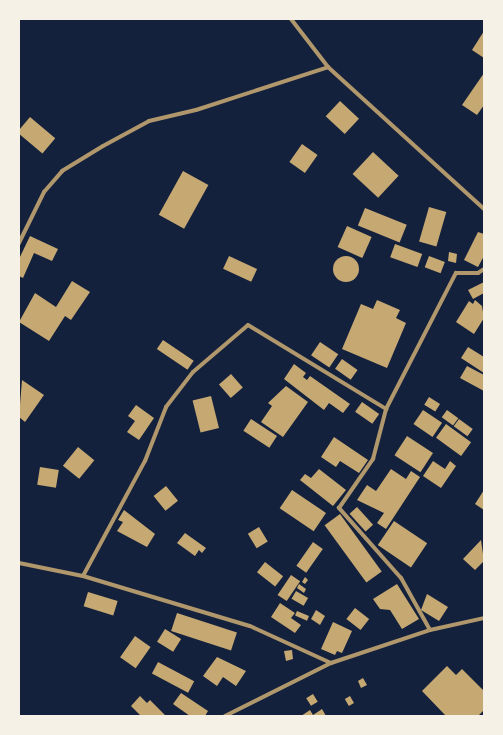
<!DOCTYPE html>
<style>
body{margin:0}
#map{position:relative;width:503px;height:735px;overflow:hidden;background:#14213d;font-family:"Crimson Pro",serif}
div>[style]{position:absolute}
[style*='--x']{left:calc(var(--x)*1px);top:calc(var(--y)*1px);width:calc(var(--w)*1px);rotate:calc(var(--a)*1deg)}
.building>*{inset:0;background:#c6a872;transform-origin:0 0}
.round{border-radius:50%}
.minor>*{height:4px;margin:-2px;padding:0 2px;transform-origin:2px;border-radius:2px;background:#b1986c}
span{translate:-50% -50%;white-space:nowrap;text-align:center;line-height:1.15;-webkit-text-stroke:4px #f6f1e7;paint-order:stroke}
.frame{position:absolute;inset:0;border:20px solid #f6f1e7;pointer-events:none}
</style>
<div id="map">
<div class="building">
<i style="clip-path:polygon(484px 31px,484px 58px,472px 50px)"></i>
<i style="clip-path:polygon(484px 73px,484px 105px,477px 115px,462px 105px)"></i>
<i style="left:340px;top:101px;width:26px;height:21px;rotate:43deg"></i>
<i style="left:30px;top:117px;width:33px;height:20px;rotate:40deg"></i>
<i style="left:302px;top:144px;width:19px;height:22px;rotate:35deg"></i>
<i style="left:373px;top:152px;width:35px;height:30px;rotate:43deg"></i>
<i style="left:183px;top:171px;width:29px;height:50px;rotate:29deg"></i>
<i style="left:429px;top:207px;width:18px;height:36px;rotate:16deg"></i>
<i style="left:365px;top:208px;width:45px;height:19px;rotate:22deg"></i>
<i style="left:347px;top:226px;width:27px;height:23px;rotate:24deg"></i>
<i style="clip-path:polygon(478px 232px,484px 234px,484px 256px,478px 267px,464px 260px)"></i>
<i style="clip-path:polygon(30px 236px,58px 249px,52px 261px,34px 253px,23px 278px,19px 276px,19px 259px)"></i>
<i style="left:395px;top:244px;width:29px;height:14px;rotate:20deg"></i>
<i style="clip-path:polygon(449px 252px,457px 254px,456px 263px,448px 261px)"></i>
<i class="round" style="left:333px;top:256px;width:26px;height:26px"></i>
<i style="left:229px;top:256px;width:31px;height:14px;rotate:25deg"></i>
<i style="left:429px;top:256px;width:17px;height:12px;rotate:21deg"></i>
<i style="clip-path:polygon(72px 281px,90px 292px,71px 320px,65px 316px,49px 341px,19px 322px,35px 293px,56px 307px)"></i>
<i style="clip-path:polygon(484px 282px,484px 293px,473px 299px,468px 290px)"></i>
<i style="clip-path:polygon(377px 300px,400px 310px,396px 318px,406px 323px,387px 368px,342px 349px,361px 304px,373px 309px)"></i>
<i style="clip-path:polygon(475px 300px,482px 306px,484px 318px,474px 334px,456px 322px,469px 301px,473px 304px)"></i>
<i style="left:163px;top:340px;width:37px;height:11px;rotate:34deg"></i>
<i style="left:320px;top:342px;width:22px;height:16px;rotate:34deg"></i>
<i style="clip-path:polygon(468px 347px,484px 357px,484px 373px,461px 358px)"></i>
<i style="left:342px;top:359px;width:19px;height:12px;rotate:35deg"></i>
<i style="clip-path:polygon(294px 364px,306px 373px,303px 377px,307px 380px,310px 376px,350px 404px,343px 413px,329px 403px,324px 410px,284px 379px)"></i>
<i style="clip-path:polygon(467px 366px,484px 375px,484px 391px,460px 378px)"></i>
<i style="left:231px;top:374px;width:18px;height:16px;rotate:49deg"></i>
<i style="clip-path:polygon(22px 380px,44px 395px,25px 422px,19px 417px)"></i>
<i style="clip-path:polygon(286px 386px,308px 402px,283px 437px,261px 422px,272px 406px,268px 403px)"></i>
<i style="left:211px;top:396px;width:33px;height:19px;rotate:76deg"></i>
<i style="left:429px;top:397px;width:13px;height:9px;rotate:32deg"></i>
<i style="left:362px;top:402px;width:21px;height:12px;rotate:35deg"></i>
<i style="clip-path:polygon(136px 405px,154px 418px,139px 440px,127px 432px,135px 421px,128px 416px)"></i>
<i style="left:423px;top:410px;width:23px;height:17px;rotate:34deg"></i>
<i style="left:447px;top:410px;width:14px;height:9px;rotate:36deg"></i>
<i style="left:251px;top:419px;width:31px;height:14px;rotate:33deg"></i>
<i style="left:459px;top:419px;width:17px;height:9px;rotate:36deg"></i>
<i style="left:446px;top:424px;width:31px;height:17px;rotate:36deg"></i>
<i style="left:407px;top:436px;width:31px;height:23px;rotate:33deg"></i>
<i style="clip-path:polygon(334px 437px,368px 460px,359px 473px,340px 461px,336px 467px,321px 457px)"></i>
<i style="left:78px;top:447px;width:21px;height:24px;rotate:39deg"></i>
<i style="clip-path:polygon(433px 461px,445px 469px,450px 461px,456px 466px,441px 488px,423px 476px)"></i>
<i style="left:40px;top:467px;width:19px;height:18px;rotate:9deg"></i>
<i style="clip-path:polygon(319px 469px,346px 490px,333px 506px,300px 480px,305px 474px,311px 478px)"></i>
<i style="clip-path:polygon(391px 469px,406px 479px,411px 471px,420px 477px,386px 529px,377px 523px,384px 513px,357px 500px,367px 485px,376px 491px)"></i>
<i style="left:166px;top:486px;width:19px;height:16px;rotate:51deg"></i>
<i style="left:292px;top:490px;width:41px;height:22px;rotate:34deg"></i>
<i style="clip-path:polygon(484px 490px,484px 510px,475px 504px)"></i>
<i style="left:357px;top:507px;width:24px;height:10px;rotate:48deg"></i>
<i style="clip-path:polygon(124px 510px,155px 534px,147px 547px,117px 531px,123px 522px,118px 520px)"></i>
<i style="left:340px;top:514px;width:71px;height:19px;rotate:54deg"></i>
<i style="left:394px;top:521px;width:40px;height:29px;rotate:34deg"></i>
<i style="left:259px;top:527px;width:17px;height:13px;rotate:59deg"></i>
<i style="clip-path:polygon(185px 533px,206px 548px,202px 553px,199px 550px,195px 556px,177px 543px)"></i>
<i style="clip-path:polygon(481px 540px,484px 561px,475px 570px,463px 559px)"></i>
<i style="left:313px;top:542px;width:12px;height:29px;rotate:35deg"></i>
<i style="left:265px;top:562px;width:23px;height:13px;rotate:38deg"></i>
<i style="left:291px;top:575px;width:11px;height:24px;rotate:34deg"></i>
<i style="clip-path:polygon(305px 577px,308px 580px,305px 584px,302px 582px)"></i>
<i style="clip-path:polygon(299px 584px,306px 589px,304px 593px,297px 588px)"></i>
<i style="clip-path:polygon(397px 584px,419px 619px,402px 629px,390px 610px,380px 609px,373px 599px)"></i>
<i style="left:296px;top:591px;width:14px;height:9px;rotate:30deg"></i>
<i style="left:88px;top:592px;width:31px;height:15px;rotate:17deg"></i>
<i style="clip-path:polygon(427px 594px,448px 607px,439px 621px,421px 610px)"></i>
<i style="clip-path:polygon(280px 603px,295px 613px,291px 618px,301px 625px,295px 633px,271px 617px)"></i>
<i style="left:355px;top:608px;width:18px;height:14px;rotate:38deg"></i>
<i style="clip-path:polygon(316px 610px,325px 616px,320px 625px,311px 619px)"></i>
<i style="left:297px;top:611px;width:13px;height:5px;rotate:23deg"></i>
<i style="left:177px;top:613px;width:63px;height:19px;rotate:18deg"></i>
<i style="clip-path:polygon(333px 622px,352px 631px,342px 653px,337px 651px,335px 655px,321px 649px)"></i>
<i style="left:165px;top:629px;width:19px;height:15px;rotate:32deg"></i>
<i style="left:135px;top:636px;width:19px;height:26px;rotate:35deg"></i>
<i style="clip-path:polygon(292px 650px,293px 659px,286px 661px,284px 651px)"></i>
<i style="clip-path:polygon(217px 657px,246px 671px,236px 686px,223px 677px,217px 686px,203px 676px)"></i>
<i style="left:158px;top:662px;width:41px;height:13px;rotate:28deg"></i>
<i style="clip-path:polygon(447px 666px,456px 675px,462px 669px,484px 691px,484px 710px,478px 716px,446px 716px,422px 691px)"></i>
<i style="clip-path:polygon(363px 678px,367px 685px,361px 688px,358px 681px)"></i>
<i style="clip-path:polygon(181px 693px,208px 711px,205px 716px,190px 716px,173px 704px)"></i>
<i style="left:313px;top:694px;width:9px;height:8px;rotate:58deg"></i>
<i style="clip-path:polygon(140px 696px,147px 703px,150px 700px,165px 715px,141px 716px,131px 706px)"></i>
<i style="left:350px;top:696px;width:8px;height:6px;rotate:60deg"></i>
<i style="clip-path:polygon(322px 709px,326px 716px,301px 716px,310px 710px,313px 715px)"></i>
</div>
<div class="minor">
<i style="--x:291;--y:19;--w:61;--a:52.4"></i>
<i style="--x:328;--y:67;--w:211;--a:42.3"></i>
<i style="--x:19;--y:243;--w:57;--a:-63.9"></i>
<i style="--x:44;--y:192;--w:28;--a:-49"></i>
<i style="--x:62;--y:171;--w:48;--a:-31.4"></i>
<i style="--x:103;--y:146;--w:52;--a:-28.5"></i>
<i style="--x:149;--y:121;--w:48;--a:-13.2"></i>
<i style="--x:196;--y:110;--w:139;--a:-18"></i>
<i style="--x:19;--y:563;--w:65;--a:11.5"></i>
<i style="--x:83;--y:576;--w:174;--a:16.7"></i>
<i style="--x:250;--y:626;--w:89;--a:24.6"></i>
<i style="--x:83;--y:576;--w:131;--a:-61.7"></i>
<i style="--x:145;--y:461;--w:58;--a:-68.7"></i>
<i style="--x:166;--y:407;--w:44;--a:-52.4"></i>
<i style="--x:193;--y:372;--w:72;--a:-40.5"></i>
<i style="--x:248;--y:325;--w:162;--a:31.3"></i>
<i style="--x:430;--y:630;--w:60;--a:-119.1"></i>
<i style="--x:401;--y:578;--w:94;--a:-131.5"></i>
<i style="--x:339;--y:508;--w:60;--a:-55.2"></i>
<i style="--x:373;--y:459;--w:52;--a:-75.4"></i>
<i style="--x:386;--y:409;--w:153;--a:-62.8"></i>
<i style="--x:456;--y:273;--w:22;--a:0"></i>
<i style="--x:478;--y:273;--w:7;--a:-34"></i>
<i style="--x:225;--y:716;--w:119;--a:-26.6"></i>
<i style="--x:331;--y:663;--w:104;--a:-18.4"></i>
<i style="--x:430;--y:630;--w:55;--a:-12.5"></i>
</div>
<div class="frame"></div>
</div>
